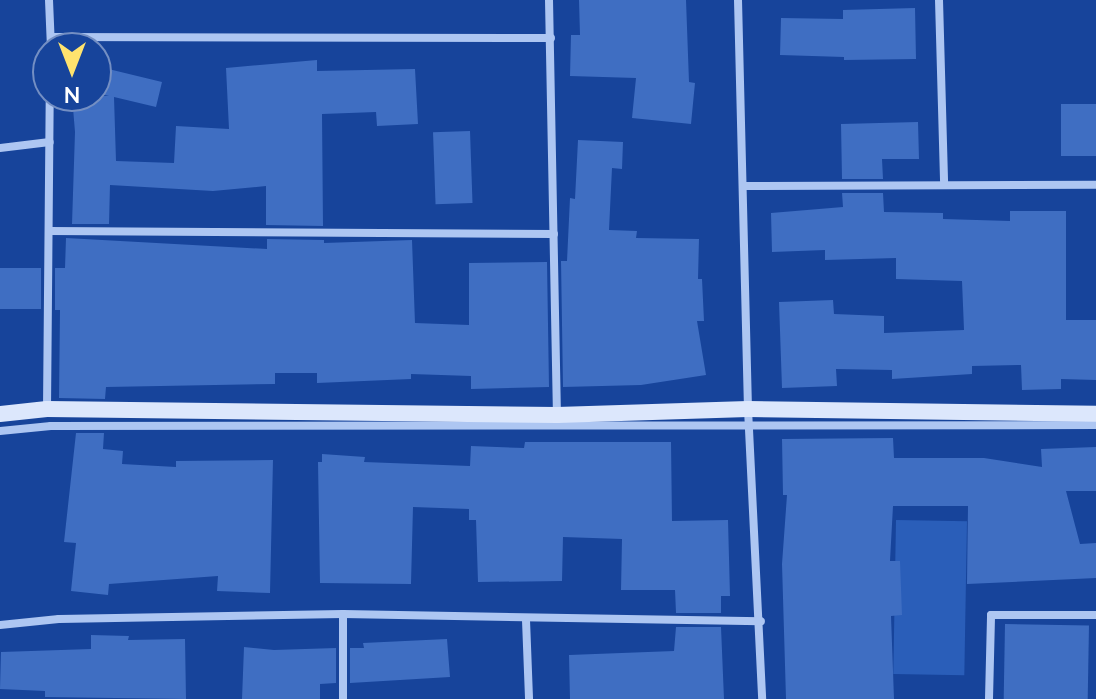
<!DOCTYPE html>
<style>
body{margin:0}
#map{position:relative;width:1096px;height:699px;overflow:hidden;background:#17449b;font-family:"Nunito Sans",sans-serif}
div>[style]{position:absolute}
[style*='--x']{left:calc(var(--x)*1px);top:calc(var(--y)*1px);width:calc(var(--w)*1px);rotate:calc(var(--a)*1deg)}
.green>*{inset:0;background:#2a5eb9;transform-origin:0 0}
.building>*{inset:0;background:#3f6ec2;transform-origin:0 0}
.street>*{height:8px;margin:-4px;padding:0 4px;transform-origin:4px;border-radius:4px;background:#adc6f2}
.secondary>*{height:16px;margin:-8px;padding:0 8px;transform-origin:8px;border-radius:8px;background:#dce7fc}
span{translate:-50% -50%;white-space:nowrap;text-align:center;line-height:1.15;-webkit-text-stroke:6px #17449b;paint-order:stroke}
.north{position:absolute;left:32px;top:32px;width:80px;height:80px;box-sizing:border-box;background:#17449b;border:2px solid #748fc3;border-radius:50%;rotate:180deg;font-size:22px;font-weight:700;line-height:32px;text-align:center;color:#fff}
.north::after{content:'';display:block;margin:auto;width:28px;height:36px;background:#ffe36e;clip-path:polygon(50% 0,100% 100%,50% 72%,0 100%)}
</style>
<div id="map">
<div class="green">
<i style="left:896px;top:520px;width:71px;height:154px;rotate:1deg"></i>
</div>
<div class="building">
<i style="clip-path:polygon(579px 0,686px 0,689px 82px,695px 83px,691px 124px,632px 118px,636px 78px,570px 76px,571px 35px,580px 35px)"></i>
<i style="clip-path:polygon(915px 8px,916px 59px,844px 60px,844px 57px,780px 55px,781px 18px,843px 19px,843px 10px)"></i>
<i style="clip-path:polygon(317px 60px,317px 71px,415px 69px,418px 124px,377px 126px,376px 112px,322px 114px,323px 226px,266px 225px,266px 186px,213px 191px,110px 185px,109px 224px,72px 224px,75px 132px,72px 96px,109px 96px,96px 93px,96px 66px,162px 82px,156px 107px,114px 97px,116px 161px,174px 163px,176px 126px,229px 129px,226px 68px)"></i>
<i style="left:1096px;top:104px;width:52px;height:35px;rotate:90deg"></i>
<i style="clip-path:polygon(918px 122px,919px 159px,882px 159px,883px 179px,842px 179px,841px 124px)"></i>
<i style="left:470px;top:131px;width:72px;height:37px;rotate:88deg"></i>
<i style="clip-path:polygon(578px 140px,623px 142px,622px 169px,612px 168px,609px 230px,637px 231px,636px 238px,699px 239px,698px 279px,702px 279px,704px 321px,697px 321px,706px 375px,641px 385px,563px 387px,561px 261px,567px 261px,570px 198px,575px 199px)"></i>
<i style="clip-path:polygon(842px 193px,883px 193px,884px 212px,943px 213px,943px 219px,1010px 221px,1010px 211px,1066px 211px,1066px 320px,1096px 320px,1096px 380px,1061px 379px,1061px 389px,1022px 390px,1021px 365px,972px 366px,972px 374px,892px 379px,892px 370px,836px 369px,837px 386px,782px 388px,779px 302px,833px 300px,834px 314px,884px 316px,884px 333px,964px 330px,962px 281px,896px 279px,896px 258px,825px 260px,825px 250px,772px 252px,771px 213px,843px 207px)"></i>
<i style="clip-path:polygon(66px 238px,267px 249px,267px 239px,324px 240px,324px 243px,412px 240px,415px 323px,469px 325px,469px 263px,547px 262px,549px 387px,471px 389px,471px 376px,411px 374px,411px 379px,317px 383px,317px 373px,275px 373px,275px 384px,106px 387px,105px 399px,59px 398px,60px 310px,55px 310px,55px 268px,65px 268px)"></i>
<i style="left:0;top:268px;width:41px;height:41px"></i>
<i style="clip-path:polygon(76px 433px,104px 433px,103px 449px,123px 451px,122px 464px,176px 467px,176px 461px,273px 460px,270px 593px,217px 591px,218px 576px,109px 584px,108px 595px,71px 591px,76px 543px,64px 542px)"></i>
<i style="clip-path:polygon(893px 438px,894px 458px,984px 458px,1042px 467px,1041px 449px,1096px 447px,1096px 491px,1066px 491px,1080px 544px,1096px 543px,1096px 578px,967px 584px,968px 506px,893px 506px,890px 561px,900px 561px,902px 615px,891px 616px,894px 699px,786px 699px,782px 564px,787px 495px,783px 495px,782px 439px)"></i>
<i style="clip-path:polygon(525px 442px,671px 442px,672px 521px,728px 520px,730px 596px,721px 596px,721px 613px,676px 613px,675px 590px,621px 590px,622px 539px,563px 537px,562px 581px,478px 582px,476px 520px,469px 520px,469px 509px,413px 507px,411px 584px,320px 583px,318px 462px,322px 462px,322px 454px,365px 457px,364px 462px,470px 466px,471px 446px,524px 448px)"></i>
<i style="left:1005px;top:624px;width:84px;height:75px;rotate:1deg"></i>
<i style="clip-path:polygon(676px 627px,721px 627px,724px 699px,570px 699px,569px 655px,674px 651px)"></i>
<i style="clip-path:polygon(91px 635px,129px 636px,128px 640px,185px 639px,186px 699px,45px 697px,45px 691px,0 689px,1px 652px,91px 649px)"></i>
<i style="clip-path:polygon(447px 639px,450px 677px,350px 683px,350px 648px,364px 648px,363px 643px)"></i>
<i style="clip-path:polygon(244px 647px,274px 650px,336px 648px,336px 683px,320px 684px,320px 699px,242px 699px)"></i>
</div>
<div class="street">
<i style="--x:49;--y:0;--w:48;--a:87.6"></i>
<i style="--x:549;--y:0;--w:415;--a:88.9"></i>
<i style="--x:738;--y:0;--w:409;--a:88.6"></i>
<i style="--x:748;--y:409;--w:290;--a:87.2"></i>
<i style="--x:939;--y:0;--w:184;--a:88.4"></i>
<i style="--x:51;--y:37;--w:500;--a:0.11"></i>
<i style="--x:0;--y:148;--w:50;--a:-6.8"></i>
<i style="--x:745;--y:186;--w:351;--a:-0.2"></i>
<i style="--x:49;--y:231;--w:505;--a:0.34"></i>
<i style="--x:47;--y:409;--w:313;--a:-89.5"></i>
<i style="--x:0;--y:431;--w:51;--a:-5.6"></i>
<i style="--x:51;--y:426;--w:1045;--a:-0.05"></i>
<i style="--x:343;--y:614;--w:85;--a:90"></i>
<i style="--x:526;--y:620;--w:79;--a:87.8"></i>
<i style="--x:0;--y:625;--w:59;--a:-5.8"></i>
<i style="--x:59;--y:619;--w:284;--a:-1"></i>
<i style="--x:343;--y:614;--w:418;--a:1"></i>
<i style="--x:989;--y:699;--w:84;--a:-88.6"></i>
<i style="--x:991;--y:615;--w:105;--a:0"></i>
</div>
<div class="secondary">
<i style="--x:0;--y:414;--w:47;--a:-6.1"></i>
<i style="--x:47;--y:409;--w:510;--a:0.67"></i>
<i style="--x:557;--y:415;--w:191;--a:-1.8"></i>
<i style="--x:748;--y:409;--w:348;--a:0.8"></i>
</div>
<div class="north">N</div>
</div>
